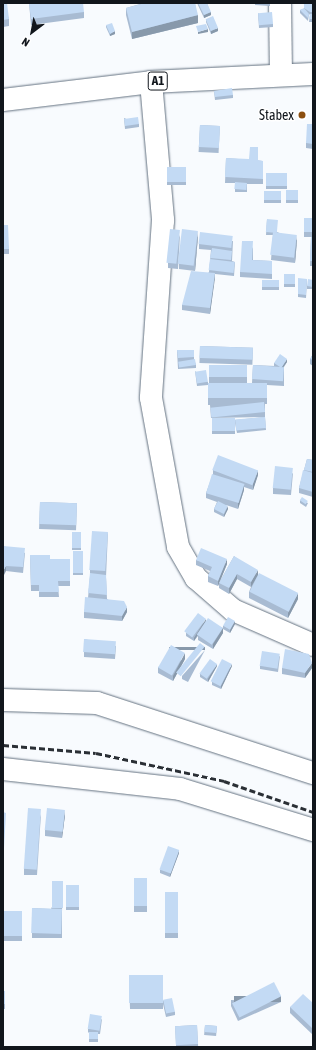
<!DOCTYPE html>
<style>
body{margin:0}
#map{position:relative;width:316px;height:1050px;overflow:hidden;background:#f8fbfe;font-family:"Asap Condensed",sans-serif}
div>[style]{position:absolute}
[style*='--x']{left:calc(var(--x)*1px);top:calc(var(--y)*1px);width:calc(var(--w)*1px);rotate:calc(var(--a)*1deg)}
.roads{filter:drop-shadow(0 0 1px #647281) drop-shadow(0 0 1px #647281)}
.minor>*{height:22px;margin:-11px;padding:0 11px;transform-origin:11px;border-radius:11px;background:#fff}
.major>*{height:22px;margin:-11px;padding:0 11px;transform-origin:11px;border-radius:11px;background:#fff}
.rail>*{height:3px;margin-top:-1.5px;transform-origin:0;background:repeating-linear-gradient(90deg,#2a2f35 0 6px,transparent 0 9px)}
.wall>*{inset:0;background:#a8bbd2;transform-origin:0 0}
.shaded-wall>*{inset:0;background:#8899ab;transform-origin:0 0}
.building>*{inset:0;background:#c3daf4;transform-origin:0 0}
.dots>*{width:11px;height:11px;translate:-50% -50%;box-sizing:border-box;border:2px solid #fff;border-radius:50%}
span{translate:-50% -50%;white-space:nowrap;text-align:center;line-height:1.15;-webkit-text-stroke:3px #fff;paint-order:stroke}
.shield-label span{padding:1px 3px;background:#fff;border:1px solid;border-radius:3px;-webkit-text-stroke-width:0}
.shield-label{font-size:13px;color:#11161c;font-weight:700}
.poi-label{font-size:14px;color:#11161c}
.right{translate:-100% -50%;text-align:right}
.frame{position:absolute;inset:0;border:4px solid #11161c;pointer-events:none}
.north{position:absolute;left:12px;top:12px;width:40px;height:40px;-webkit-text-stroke:3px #fff;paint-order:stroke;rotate:212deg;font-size:11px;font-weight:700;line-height:16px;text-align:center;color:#11161c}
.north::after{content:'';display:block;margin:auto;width:14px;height:18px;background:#11161c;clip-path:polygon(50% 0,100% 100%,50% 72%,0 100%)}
</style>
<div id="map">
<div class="roads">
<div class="minor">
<i style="--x:280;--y:3;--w:71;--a:89.2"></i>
<i style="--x:151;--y:82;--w:139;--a:85"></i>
<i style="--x:163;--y:220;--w:178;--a:93.9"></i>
<i style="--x:151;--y:398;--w:151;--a:79.7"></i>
<i style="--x:178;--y:547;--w:36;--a:60"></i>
<i style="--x:196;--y:578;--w:49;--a:40.9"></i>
<i style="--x:233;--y:610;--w:87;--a:23.6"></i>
<i style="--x:3;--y:700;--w:94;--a:1.8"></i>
<i style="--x:97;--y:703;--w:227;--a:18"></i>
<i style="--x:3;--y:769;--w:178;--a:6.4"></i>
<i style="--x:180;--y:789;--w:139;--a:17.1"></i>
</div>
<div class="major">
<i style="--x:3;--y:100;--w:149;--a:-6.9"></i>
<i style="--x:151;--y:82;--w:162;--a:-2.8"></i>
</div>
</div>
<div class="rail">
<i style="--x:3;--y:745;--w:93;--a:4.9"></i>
<i style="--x:96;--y:753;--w:131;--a:12.3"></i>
<i style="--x:224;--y:781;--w:94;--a:19.2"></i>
</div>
<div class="wall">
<i style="clip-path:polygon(3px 3px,9px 19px,9px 26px,3px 27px)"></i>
<i style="clip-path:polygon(29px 3px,84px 12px,84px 18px,31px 25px)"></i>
<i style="clip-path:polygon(140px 3px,195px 3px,198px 23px,132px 39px,126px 15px,126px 8px,140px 4px)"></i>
<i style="clip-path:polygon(197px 3px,207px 3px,211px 15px,204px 18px)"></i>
<i style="clip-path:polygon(255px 3px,270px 3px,270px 6px,255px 5px)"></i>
<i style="clip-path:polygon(304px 3px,313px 3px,313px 22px,309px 22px,310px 15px,309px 14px,308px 21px,300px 13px,300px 10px,304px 9px)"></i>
<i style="clip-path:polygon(258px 13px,273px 24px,273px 27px,259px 28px)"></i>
<i style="clip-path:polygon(206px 19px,218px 31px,211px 34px,206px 22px)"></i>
<i style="clip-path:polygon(106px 25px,115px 34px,110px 36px,106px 27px)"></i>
<i style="clip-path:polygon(214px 91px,233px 95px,233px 98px,215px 100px)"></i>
<i style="clip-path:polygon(124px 118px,139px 124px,139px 127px,125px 129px)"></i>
<i style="clip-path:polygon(313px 124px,313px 149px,306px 148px,306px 143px)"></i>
<i style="left:200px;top:125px;width:20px;height:27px;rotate:3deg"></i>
<i style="clip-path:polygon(226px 158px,263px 161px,263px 184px,247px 184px,247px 192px,235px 192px,235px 183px,225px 183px)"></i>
<i style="left:167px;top:167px;width:19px;height:18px"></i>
<i style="left:266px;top:173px;width:21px;height:16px"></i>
<i style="left:298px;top:190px;width:13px;height:12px;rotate:90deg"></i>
<i style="left:264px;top:191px;width:17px;height:12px"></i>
<i style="clip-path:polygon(304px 218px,313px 218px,313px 266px,310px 266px,311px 237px,304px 237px)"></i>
<i style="clip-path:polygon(267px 219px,277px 232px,297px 240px,295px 263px,271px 260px,273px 235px,266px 235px)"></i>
<i style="clip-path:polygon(3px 225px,9px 249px,9px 254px,3px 254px)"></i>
<i style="clip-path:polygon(180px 235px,178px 269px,168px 268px,168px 263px)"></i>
<i style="clip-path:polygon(198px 236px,195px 271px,179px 269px,179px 264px)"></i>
<i style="clip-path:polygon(233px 241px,232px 261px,235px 262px,234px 276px,215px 274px,210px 314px,182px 310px,182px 305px,209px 272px,211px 250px,199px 249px,199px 244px)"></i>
<i style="clip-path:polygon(253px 247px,253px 260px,272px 261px,272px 279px,240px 277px,240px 272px)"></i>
<i style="left:284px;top:274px;width:11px;height:13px"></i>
<i style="clip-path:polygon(307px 279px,306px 298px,298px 297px,298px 294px)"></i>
<i style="left:279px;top:280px;width:10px;height:17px;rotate:90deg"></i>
<i style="clip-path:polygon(313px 280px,313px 289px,307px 289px,307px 286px)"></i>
<i style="left:200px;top:346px;width:53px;height:17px;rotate:2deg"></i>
<i style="clip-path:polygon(177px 350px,194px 350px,194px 359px,196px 365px,196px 368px,178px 369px)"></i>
<i style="clip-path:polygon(313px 354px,313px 366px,310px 364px,310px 359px)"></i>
<i style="clip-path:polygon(287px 362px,284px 367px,284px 386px,267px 385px,267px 404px,265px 404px,265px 417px,266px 430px,237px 433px,235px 423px,235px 420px,265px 417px,211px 418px,210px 405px,208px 405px,208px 385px,197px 386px,195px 371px,208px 382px,208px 384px,252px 383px,253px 365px,275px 366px,274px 366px,274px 363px)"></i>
<i style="left:247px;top:365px;width:18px;height:38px;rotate:90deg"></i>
<i style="left:235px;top:418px;width:16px;height:23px;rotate:90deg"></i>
<i style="clip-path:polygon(307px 459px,313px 460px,313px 497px,299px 493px,299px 488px)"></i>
<i style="clip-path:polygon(213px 470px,258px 475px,253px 490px,244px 487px,244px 490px,238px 509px,226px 505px,228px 509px,224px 517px,214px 512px,214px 509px,217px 502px,206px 498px,206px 493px,213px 474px)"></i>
<i style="clip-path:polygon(293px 473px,291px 495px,273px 494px,273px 488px)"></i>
<i style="clip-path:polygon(300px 500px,308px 503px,306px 507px,300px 503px)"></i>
<i style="left:40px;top:502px;width:37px;height:27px;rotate:2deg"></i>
<i style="left:72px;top:532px;width:9px;height:18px"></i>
<i style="clip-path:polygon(108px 532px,106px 577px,107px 599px,127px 612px,122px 621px,84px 618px,84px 612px,88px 598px,90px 576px,90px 570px)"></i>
<i style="clip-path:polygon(3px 546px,25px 553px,23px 573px,6px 571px)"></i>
<i style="left:73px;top:551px;width:10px;height:24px"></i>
<i style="clip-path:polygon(30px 555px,50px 559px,70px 559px,70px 586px,58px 586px,59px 597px,39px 597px,39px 591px,31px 591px)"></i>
<i style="clip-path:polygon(234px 556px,258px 575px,298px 599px,288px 618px,249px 598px,249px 592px,251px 587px,237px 579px,229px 594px,219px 588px,219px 583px)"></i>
<i style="clip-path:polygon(196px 560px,227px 564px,218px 586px,208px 582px,208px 576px,210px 571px,196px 565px)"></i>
<i style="clip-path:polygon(206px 621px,223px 628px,223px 626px,235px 624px,230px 633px,223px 629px,223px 633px,213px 649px,198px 640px,198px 636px,194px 641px,186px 636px,186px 633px)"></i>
<i style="clip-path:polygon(84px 639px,116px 646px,115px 659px,84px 657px)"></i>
<i style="clip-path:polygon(205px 650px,188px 682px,182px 679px,182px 676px)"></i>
<i style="clip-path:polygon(280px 656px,278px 672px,260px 669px,260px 666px)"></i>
<i style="clip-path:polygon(185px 659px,173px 681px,158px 673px,158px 667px)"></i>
<i style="clip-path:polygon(217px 666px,208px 682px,200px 677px,200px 674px)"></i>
<i style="clip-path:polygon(232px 666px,221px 689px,212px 685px,212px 682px)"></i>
<i style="clip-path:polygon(282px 668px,312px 668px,305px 678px,282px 674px)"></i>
<i style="clip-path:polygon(41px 814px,37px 875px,24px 875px,24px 869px)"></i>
<i style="clip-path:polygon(65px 815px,62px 838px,45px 836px,45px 830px)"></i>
<i style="clip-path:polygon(179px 853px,170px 877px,160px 873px,160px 870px)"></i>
<i style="left:134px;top:878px;width:13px;height:34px"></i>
<i style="clip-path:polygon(63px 881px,62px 912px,62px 938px,32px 938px,32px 908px,51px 909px)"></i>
<i style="left:66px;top:885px;width:13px;height:25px"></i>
<i style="left:165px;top:892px;width:13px;height:46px"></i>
<i style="left:3px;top:911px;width:19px;height:30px"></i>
<i style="clip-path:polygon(129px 976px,163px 1000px,175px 1012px,175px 1015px,166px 1017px,163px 1004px,163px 1009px,130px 1009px)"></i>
<i style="left:3px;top:991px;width:2px;height:18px"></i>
<i style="clip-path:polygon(231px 1000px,281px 1002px,238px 1021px,231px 1006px)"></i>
<i style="clip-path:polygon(313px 1003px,313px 1035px,290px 1013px,290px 1007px)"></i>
<i style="clip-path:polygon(102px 1019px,100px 1034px,98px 1034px,98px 1042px,89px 1042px,89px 1033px,88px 1032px,88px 1029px)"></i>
<i style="left:197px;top:1025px;width:22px;height:22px;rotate:87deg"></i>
<i style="left:205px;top:1025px;width:12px;height:10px;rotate:5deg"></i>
</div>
<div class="shaded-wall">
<i style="clip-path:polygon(211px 12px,211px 15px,204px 18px,204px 15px)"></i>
<i style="clip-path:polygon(198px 15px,198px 23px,132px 39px,132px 32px)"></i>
<i style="clip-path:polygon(218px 28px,218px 31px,211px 34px,211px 31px)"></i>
<i style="clip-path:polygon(208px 29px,208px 32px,198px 34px,198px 32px)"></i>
<i style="clip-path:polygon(115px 31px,115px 34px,110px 36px,110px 34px)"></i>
<i style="clip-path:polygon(198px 231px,198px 236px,195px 271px,195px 265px)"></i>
<i style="clip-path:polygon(297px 235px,297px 240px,295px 263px,295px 257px)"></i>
<i style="clip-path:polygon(215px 273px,215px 278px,210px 314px,210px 308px)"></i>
<i style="clip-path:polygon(287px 359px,287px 362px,281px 370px,281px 368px)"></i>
<i style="clip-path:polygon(258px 470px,258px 475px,253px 490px,253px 484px)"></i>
<i style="clip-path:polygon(244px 484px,244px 490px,238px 509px,238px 503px)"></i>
<i style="clip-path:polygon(228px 506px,228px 509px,224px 517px,224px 515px)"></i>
<i style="clip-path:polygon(227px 559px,227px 564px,218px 586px,218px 581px)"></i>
<i style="clip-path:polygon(6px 566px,6px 571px,3px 577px,3px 571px)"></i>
<i style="clip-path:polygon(258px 570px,258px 575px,251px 587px,251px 582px)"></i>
<i style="clip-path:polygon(237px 574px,237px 579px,229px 594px,229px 588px)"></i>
<i style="clip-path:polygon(298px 593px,298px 599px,288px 618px,288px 613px)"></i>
<i style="clip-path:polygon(127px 607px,127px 612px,122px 621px,122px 616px)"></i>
<i style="clip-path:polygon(206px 619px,206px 621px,194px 641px,194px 638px)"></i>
<i style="clip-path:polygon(235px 621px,235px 624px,230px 633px,230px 630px)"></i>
<i style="clip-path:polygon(223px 628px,223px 633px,213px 649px,213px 644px)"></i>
<i style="left:205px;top:647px;width:3px;height:36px;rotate:90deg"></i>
<i style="clip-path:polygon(185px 653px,185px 659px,173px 681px,173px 676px)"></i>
<i style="clip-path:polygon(312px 663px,312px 668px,305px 678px,305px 673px)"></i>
<i style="clip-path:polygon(217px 664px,217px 666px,208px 682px,208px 679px)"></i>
<i style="clip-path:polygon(232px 664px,232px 666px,221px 689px,221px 686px)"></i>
<i style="clip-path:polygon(65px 810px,65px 815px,62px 838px,62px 833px)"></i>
<i style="clip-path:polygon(179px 850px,179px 853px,170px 877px,170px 874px)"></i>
<i style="left:281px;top:996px;width:6px;height:47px;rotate:90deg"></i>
</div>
<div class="building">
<i style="clip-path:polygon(3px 3px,7px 3px,9px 19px,3px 20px)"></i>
<i style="clip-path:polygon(29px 3px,83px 3px,84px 12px,31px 19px)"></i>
<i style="clip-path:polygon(145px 3px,195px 3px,198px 15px,132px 32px,126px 8px)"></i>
<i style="clip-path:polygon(198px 3px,207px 3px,211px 12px,204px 15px)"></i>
<i style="clip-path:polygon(304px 3px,313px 3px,313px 12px,310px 12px,304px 8px)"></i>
<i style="clip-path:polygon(304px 8px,309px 14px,308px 18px,300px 10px)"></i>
<i style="left:272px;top:12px;width:12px;height:14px;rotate:85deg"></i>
<i style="clip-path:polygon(310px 14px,313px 14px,313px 19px,309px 19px)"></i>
<i style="left:213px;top:16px;width:13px;height:8px;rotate:67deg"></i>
<i style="clip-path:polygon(112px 23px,115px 31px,110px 34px,106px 25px)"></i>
<i style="clip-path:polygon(206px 24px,208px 29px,198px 32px,196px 26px)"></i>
<i style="clip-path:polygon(232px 88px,233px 95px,215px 97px,214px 91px)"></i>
<i style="left:138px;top:117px;width:7px;height:14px;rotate:82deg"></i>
<i style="clip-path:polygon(307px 124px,313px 124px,313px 144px,306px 143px)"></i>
<i style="left:200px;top:125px;width:20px;height:22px;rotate:3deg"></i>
<i style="clip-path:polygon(250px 147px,258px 147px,258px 160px,263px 161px,263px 179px,225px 177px,226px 158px,249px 159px)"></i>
<i style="left:167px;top:167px;width:19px;height:15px"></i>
<i style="left:266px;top:173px;width:21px;height:13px"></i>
<i style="left:235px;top:182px;width:12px;height:7px;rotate:5deg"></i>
<i style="left:298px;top:190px;width:10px;height:12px;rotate:90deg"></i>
<i style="left:264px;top:191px;width:17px;height:9px"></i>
<i style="left:304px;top:218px;width:9px;height:14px"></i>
<i style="left:267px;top:219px;width:11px;height:13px;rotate:5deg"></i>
<i style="clip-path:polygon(3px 225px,8px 225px,9px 249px,3px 249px)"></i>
<i style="left:170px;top:229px;width:10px;height:34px;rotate:6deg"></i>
<i style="left:182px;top:229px;width:16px;height:35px;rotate:7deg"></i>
<i style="left:200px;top:232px;width:33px;height:12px;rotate:7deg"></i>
<i style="left:273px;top:232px;width:24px;height:23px;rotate:7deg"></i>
<i style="clip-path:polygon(311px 237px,313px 237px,313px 261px,310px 261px)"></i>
<i style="clip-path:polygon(242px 241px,253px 241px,252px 260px,272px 261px,272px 274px,240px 272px)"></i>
<i style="clip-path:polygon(212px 248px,232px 251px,231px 260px,210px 258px)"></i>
<i style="left:210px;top:259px;width:25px;height:11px;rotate:7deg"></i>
<i style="clip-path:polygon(191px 271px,215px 273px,210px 308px,182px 305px)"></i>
<i style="left:284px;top:274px;width:11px;height:10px"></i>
<i style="clip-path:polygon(298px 278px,307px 279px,306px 295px,298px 294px)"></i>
<i style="clip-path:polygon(308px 279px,313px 280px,313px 287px,307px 286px)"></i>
<i style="left:279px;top:280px;width:7px;height:17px;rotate:90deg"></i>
<i style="left:200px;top:346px;width:53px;height:12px;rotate:2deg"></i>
<i style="clip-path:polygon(177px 350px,194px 350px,194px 357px,178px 358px)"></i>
<i style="clip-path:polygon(280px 354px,287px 359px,282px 367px,280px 367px,274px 363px)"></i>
<i style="clip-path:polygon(313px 354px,313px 360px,310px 359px)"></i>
<i style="left:195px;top:359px;width:6px;height:17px;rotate:81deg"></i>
<i style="left:247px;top:365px;width:12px;height:38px;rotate:90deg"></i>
<i style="left:253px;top:365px;width:31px;height:14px;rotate:4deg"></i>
<i style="left:206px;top:370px;width:12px;height:11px;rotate:81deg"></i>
<i style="left:267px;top:383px;width:15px;height:59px;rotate:90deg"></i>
<i style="left:264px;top:402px;width:10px;height:54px;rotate:84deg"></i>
<i style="left:265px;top:417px;width:11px;height:30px;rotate:85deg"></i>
<i style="left:235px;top:418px;width:13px;height:23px;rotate:90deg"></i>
<i style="left:218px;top:455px;width:43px;height:16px;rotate:21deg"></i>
<i style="clip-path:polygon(307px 459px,313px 460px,313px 472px,304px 470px)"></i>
<i style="left:275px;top:466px;width:18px;height:22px;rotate:6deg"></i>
<i style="clip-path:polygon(303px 470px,313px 473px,313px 492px,299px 488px)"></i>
<i style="left:212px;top:474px;width:34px;height:20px;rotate:17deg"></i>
<i style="left:302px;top:497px;width:7px;height:4px;rotate:34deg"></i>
<i style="left:218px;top:501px;width:11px;height:9px;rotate:27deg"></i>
<i style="left:40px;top:502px;width:37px;height:22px;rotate:2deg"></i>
<i style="left:92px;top:531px;width:16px;height:39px;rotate:4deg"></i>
<i style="left:72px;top:532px;width:9px;height:16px"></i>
<i style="clip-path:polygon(3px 546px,25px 548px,23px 567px,6px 566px,3px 571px)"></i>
<i style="clip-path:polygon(201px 548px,227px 559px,218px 581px,208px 576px,212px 567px,196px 560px)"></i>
<i style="left:73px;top:551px;width:10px;height:22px"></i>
<i style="clip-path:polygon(30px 555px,50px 555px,50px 559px,70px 559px,70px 581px,58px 581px,59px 592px,39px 592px,39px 585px,31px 585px)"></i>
<i style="clip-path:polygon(234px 556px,258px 570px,251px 582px,237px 574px,229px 588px,219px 583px)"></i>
<i style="clip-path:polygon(90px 573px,106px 575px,107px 595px,88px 593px)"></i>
<i style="left:259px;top:573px;width:44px;height:21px;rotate:27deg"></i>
<i style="clip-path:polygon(85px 597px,124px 601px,127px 607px,122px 616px,84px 612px)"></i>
<i style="left:198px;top:613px;width:10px;height:23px;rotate:37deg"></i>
<i style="left:228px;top:617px;width:8px;height:10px;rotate:30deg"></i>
<i style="left:208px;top:618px;width:18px;height:20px;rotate:34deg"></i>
<i style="left:84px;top:639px;width:32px;height:13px;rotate:4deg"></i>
<i style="left:200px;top:643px;width:6px;height:38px;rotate:39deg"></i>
<i style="left:171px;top:645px;width:16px;height:26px;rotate:30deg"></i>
<i style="clip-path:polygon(285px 649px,309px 654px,312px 663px,305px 673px,282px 668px)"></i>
<i style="left:262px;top:651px;width:18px;height:15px;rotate:9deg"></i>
<i style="left:210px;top:659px;width:9px;height:18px;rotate:36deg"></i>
<i style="left:222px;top:659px;width:11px;height:25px;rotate:27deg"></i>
<i style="left:28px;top:808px;width:13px;height:61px;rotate:4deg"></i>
<i style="left:47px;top:808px;width:18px;height:22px;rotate:6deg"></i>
<i style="clip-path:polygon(3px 812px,6px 813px,4px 848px,3px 848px)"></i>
<i style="left:168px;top:846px;width:12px;height:25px;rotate:20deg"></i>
<i style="left:134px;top:878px;width:13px;height:28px"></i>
<i style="left:52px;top:881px;width:11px;height:27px"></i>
<i style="left:66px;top:885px;width:13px;height:22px"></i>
<i style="left:165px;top:892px;width:13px;height:41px"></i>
<i style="left:32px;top:908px;width:30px;height:25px;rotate:2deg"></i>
<i style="left:3px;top:911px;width:19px;height:25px"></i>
<i style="left:163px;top:975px;width:28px;height:34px;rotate:90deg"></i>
<i style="left:274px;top:982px;width:16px;height:47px;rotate:63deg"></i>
<i style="left:3px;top:991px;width:2px;height:13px"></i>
<i style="clip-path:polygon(303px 994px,313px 1003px,313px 1029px,290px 1007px)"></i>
<i style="left:172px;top:998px;width:14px;height:9px;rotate:78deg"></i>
<i style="left:90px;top:1014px;width:12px;height:15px;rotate:9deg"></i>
<i style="left:197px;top:1025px;width:19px;height:22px;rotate:87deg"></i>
<i style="left:205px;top:1025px;width:12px;height:7px;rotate:5deg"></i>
<i style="left:89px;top:1032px;width:9px;height:7px"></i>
</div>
<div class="dots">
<i style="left:302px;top:115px;background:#8c4f0f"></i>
</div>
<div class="shield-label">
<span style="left:158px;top:81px">A1</span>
</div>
<div class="poi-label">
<span class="right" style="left:294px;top:115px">Stabex</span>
</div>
<div class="frame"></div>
<div class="north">N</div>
</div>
